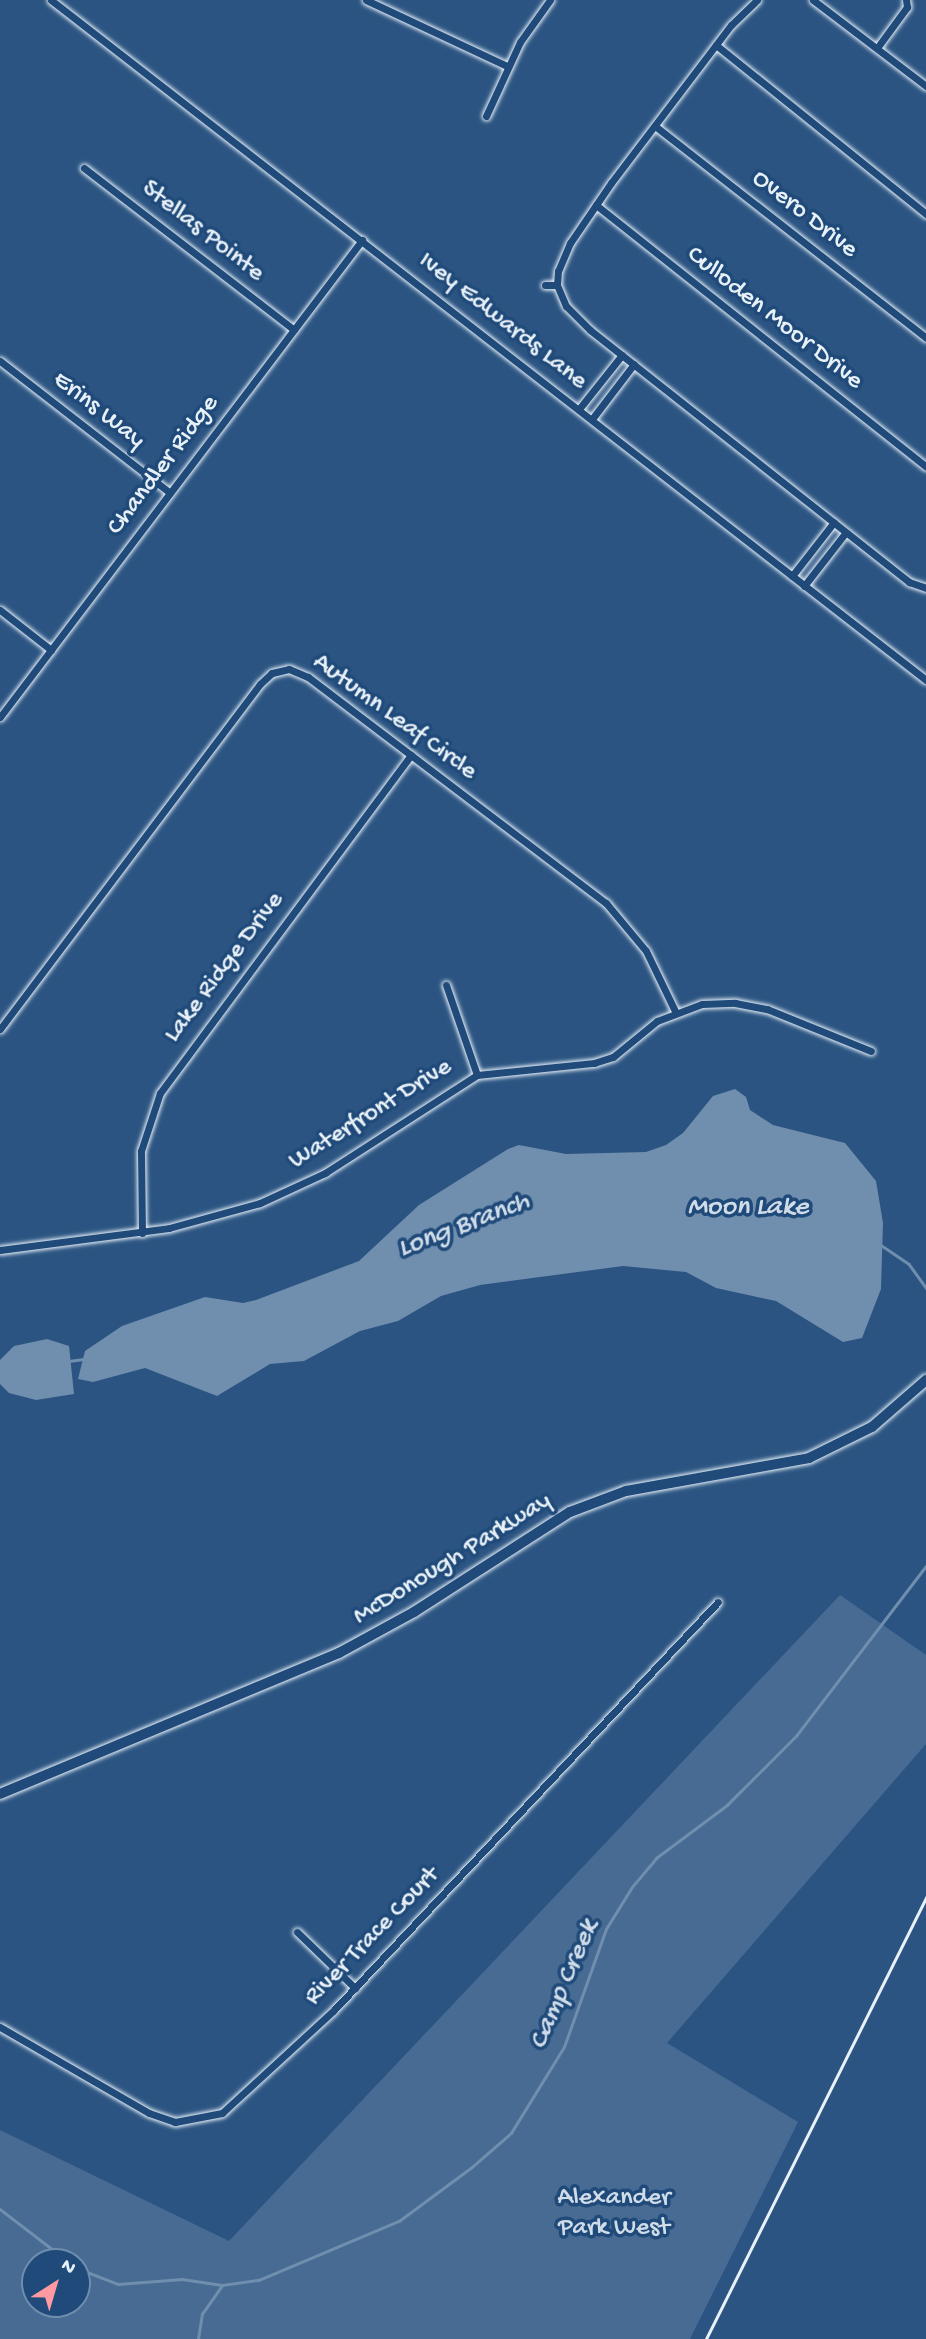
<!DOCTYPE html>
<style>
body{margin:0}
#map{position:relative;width:926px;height:2339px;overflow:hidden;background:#2b5482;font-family:"Gochi Hand",sans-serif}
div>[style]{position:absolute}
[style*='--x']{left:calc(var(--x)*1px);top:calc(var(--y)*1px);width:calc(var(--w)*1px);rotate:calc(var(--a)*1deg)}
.green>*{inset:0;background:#476b93}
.water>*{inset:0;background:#708ead}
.stream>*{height:2.5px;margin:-1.25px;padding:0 1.25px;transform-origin:1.25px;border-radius:1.25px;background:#708ead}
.roads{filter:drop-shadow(0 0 2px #e8f1f8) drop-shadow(0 0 2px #e8f1f8)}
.street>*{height:7px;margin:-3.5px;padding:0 3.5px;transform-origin:3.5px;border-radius:3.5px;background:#1f4a7a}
.secondary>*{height:10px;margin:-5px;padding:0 5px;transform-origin:5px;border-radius:5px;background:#1f4a7a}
.rail>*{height:2.5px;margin:-1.25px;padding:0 1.25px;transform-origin:1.25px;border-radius:1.25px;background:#e8f1f8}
span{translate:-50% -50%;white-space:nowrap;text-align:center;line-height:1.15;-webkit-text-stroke:7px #1f4a7a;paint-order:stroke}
.street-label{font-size:26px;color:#e8f1f8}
.park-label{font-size:26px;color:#d0dde9}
.water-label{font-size:28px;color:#d0dde9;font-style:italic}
.north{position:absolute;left:21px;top:2248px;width:70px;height:70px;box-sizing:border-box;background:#1f4a7a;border:2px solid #6f8dac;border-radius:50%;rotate:37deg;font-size:19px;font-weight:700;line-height:28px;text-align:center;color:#e8f1f8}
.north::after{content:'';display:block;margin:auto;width:24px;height:32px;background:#ff9aa2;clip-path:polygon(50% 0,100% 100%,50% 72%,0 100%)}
</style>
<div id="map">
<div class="green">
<i style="clip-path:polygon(evenodd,840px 1595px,926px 1655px,926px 1744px,667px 2043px,798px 2122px,690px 2339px,0 2339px,0 2130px,229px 2241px,840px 1595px,77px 2262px,77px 2304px,35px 2304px,35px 2262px,77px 2262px)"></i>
</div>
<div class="water">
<i style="clip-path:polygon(735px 1089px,746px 1097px,750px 1110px,773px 1125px,845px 1143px,876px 1181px,883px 1223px,881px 1289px,862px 1338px,843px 1342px,776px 1301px,716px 1288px,686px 1272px,623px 1266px,480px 1285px,441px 1296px,398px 1321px,360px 1331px,304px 1361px,270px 1364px,217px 1396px,145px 1368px,93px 1382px,78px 1379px,85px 1351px,122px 1326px,205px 1297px,243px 1303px,256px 1300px,359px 1261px,419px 1205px,508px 1149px,519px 1145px,566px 1154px,646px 1152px,666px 1145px,683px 1133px,713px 1096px)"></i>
<i style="clip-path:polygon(47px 1339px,69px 1346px,74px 1394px,36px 1400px,9px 1393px,0 1384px,0 1360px,14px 1346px)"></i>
</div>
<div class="stream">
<i style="--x:881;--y:1245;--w:34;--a:34"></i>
<i style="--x:909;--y:1264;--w:29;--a:54"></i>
<i style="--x:69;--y:1361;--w:14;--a:-8"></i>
<i style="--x:0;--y:2209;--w:87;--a:37.5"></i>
<i style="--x:77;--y:2268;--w:44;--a:21.3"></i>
<i style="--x:118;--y:2284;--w:64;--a:-4.5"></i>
<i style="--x:182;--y:2279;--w:40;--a:8.5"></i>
<i style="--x:222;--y:2285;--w:37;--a:-8"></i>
<i style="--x:259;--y:2280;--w:152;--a:-22.9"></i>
<i style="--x:399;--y:2221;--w:91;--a:-36.5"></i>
<i style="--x:472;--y:2167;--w:52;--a:-41.1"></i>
<i style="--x:511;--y:2133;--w:101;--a:-58.4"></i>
<i style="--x:564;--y:2047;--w:125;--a:-70.4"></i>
<i style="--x:606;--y:1929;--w:49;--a:-58.2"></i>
<i style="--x:632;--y:1887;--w:38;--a:-50"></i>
<i style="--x:656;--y:1858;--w:89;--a:-36.7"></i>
<i style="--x:727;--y:1805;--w:98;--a:-45"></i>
<i style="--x:796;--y:1736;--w:214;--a:-52.6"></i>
<i style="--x:198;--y:2339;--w:25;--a:-81"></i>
<i style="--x:202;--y:2314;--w:35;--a:-55"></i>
</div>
<div class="roads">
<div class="street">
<i style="--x:51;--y:0;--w:1108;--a:37.85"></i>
<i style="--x:366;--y:0;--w:156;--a:25.1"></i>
<i style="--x:757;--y:0;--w:36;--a:136"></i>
<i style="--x:731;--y:25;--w:198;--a:127.2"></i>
<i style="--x:611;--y:183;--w:73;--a:124.3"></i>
<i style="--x:570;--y:243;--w:30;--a:113"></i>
<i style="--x:558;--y:271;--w:14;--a:94"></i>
<i style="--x:557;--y:285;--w:23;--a:67"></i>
<i style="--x:566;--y:306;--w:34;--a:45"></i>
<i style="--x:590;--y:330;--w:407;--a:38.3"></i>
<i style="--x:909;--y:582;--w:18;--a:19"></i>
<i style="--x:813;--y:0;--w:142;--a:37.3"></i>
<i style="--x:716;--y:45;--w:270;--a:38.8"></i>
<i style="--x:877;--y:48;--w:51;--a:-53.8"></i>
<i style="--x:907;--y:7;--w:7;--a:-98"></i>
<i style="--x:486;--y:116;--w:81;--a:-65.3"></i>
<i style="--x:520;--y:42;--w:52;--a:-54.5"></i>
<i style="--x:655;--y:126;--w:344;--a:38"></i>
<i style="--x:84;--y:168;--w:265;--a:37.6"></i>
<i style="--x:596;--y:205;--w:421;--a:38.4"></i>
<i style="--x:545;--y:285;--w:12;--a:0"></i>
<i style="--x:0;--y:361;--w:215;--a:37.8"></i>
<i style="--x:579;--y:409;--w:69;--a:-51.5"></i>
<i style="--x:592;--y:419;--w:69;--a:-52.6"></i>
<i style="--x:792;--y:576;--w:68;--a:-52.1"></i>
<i style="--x:804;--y:586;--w:68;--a:-52.1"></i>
<i style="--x:0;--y:610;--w:65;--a:38.1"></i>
<i style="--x:0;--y:717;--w:599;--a:-52.8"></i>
<i style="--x:446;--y:985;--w:95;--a:71"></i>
<i style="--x:0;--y:1029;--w:432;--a:-53"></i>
<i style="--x:260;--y:684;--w:16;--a:-43"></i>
<i style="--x:272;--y:673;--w:17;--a:-13"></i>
<i style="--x:289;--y:669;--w:21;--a:23"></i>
<i style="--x:308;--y:677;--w:374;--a:37.2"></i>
<i style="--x:606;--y:903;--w:62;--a:50.2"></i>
<i style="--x:646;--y:951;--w:69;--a:64.2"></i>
<i style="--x:142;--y:1233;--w:82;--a:-90.7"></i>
<i style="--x:141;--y:1151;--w:61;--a:-71.9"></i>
<i style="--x:160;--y:1093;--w:421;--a:-53.4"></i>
<i style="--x:0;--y:1250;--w:170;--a:-7.4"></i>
<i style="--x:169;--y:1228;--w:94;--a:-15.4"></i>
<i style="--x:260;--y:1203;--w:72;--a:-24.8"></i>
<i style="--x:325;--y:1173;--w:181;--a:-32.8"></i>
<i style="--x:477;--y:1075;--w:118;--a:-5.9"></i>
<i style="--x:594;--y:1063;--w:20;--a:-18"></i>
<i style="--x:613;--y:1057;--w:57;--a:-39.3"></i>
<i style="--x:657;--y:1021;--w:48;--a:-20.7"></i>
<i style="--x:702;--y:1004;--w:33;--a:-2"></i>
<i style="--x:735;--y:1003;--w:33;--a:11"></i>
<i style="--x:767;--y:1009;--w:112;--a:22"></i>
<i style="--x:297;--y:1932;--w:81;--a:44"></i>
<i style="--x:0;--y:2027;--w:172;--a:30"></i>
<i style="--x:149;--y:2113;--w:28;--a:19"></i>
<i style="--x:175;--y:2122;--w:48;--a:-10.8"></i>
<i style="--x:222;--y:2113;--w:152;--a:-42.6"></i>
<i style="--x:334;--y:2010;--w:560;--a:-46.74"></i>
</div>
<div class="secondary">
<i style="--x:0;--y:1794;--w:367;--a:-22.6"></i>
<i style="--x:339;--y:1653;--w:85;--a:-28.7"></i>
<i style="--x:414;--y:1612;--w:185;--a:-32.7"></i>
<i style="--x:570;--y:1512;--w:60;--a:-20.6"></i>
<i style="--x:626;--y:1491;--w:186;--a:-10.2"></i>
<i style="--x:809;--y:1458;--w:70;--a:-26.2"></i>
<i style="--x:872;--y:1427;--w:72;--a:-41"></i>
</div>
</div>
<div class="rail">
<i style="--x:706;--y:2339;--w:494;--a:-63.5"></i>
</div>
<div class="street-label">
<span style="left:804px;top:215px;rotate:38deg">Overo Drive</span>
<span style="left:202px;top:232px;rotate:38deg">Stellas Pointe</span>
<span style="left:774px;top:319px;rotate:38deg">Culloden Moor Drive</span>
<span style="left:502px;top:322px;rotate:38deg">Ivey Edwards Lane</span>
<span style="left:98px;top:411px;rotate:38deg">Erins Way</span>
<span style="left:164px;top:466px;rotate:-53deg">Chandler Ridge</span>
<span style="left:394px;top:718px;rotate:36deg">Autumn Leaf Circle</span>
<span style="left:225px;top:968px;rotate:-53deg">Lake Ridge Drive</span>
<span style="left:371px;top:1115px;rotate:-32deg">Waterfront Drive</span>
<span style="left:453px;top:1560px;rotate:-32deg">McDonough Parkway</span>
<span style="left:373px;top:1937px;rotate:-46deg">River Trace Court</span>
</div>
<div class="park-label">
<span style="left:614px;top:2214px">Alexander<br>Park West</span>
</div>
<div class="water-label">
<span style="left:748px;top:1208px">Moon Lake</span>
<span style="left:464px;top:1226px;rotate:-21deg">Long Branch</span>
<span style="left:565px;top:1985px;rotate:-67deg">Camp Creek</span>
</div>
<div class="north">N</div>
</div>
